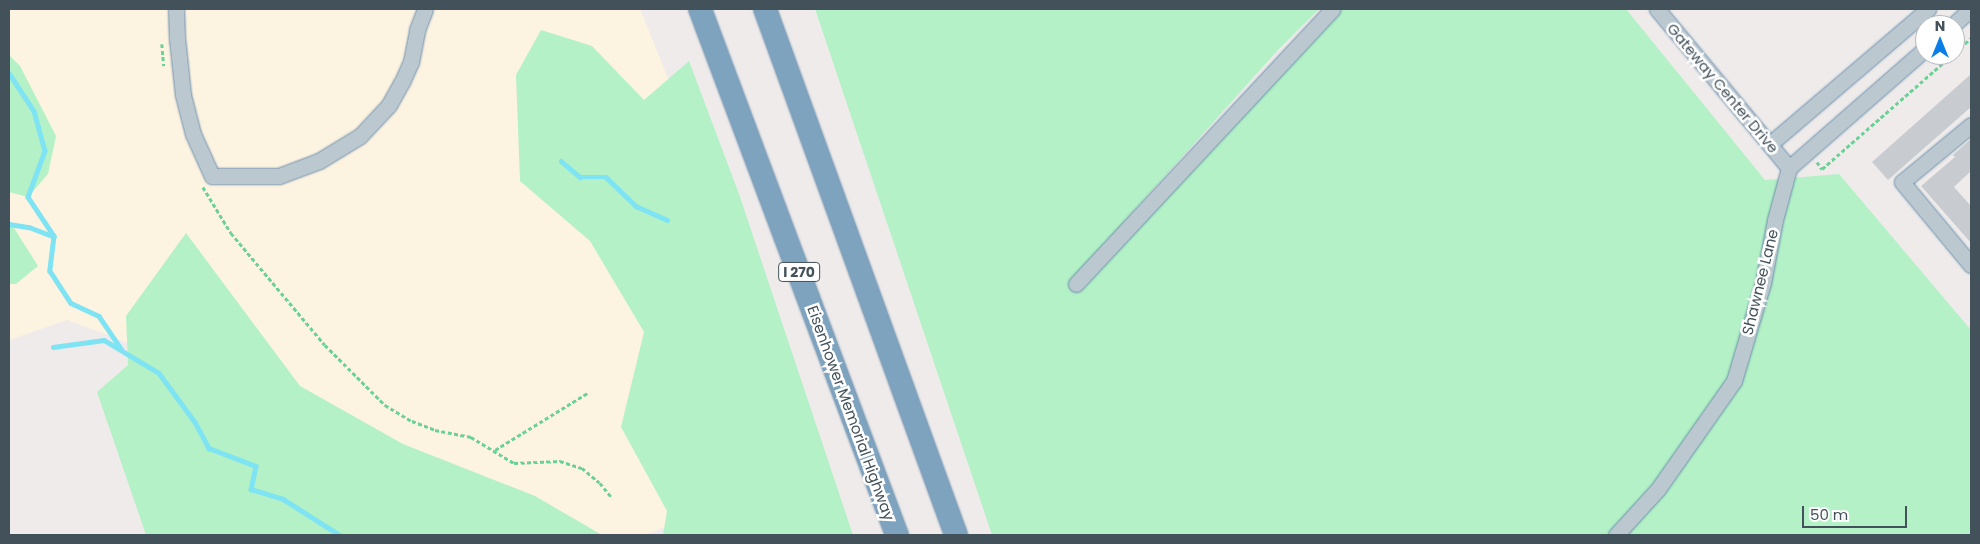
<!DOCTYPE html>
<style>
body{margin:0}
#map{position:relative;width:1980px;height:544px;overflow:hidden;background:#efebeb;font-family:Poppins,sans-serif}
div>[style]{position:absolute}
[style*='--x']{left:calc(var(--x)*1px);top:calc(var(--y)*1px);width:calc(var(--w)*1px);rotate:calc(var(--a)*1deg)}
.commercial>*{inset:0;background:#fdf3e1}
.green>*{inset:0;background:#b4f1c7}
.stream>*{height:4.5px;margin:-2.25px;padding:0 2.25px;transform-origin:2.25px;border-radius:2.25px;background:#7ee3f2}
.building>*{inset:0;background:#c8ccd1}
.path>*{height:2.5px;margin-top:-1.25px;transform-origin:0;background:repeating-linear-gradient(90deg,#6ad296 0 4px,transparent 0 6.5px)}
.roads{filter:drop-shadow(0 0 1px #6a8eab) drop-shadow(0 0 1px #6a8eab)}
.minor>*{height:15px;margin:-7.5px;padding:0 7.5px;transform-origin:7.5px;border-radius:7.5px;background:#bbc8d0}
.highway>*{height:22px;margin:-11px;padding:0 11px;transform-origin:11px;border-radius:11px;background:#7ea3bf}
span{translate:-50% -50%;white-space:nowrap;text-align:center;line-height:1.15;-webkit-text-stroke:5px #fff;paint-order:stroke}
.shield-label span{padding:1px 4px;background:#fff;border:1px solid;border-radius:4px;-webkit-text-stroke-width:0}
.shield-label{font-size:14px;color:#43515a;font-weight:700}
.street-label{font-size:15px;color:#43515a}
.frame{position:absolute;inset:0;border:10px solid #43515a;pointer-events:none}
.north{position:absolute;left:1915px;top:15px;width:50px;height:50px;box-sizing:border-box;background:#fff;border:1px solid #b4b9bd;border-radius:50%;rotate:0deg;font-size:14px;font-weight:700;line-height:20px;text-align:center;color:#43515a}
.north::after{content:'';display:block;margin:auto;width:18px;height:22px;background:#0b7de9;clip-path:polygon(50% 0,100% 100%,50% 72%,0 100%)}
.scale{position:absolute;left:1802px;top:506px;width:105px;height:22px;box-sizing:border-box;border:2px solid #43515a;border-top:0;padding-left:6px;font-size:15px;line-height:18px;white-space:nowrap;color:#43515a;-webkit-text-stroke:4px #fff;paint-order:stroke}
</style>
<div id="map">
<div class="commercial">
<i style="clip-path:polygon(9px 9px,640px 9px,824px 463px,645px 535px,513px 535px,296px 420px,118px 339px,67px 320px,9px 340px)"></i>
</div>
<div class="green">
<i style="clip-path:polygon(815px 9px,1319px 9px,1278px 50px,1121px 225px,1328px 9px,1626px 9px,1765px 180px,1839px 174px,1971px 330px,1971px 535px,992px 535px)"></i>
<i style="clip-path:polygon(541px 30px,592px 46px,644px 100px,689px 61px,739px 194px,853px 535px,663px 535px,667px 511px,621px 427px,644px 332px,590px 241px,520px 181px,516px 75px)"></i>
<i style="clip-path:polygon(9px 55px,20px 66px,56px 136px,48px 174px,28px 197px,9px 192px)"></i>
<i style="clip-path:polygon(9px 220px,38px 266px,16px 284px,9px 284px)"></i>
<i style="clip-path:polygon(186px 233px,300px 386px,403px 444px,535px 496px,602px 535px,146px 535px,97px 392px,128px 365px,126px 316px)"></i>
</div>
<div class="stream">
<i style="--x:9;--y:73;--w:45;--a:56.7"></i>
<i style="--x:34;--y:111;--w:41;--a:74.6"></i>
<i style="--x:45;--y:151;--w:49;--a:110.3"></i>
<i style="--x:28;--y:197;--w:47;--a:56.3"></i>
<i style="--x:54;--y:236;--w:35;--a:97"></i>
<i style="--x:50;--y:271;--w:38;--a:57"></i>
<i style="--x:71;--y:303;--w:31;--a:25"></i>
<i style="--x:99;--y:316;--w:40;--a:56"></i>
<i style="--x:561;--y:161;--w:25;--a:40"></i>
<i style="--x:580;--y:177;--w:26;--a:0"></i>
<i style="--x:606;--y:177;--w:42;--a:44"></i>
<i style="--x:636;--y:206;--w:34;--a:24"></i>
<i style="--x:9;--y:224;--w:20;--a:9"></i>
<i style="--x:29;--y:227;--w:26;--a:21"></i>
<i style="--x:53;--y:347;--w:51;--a:-7.8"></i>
<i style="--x:104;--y:340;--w:64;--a:31"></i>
<i style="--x:159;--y:373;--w:61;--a:53.7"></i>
<i style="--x:195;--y:422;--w:30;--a:62"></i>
<i style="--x:209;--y:448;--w:50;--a:21"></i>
<i style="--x:256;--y:466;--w:24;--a:102"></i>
<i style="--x:251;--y:489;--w:34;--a:17"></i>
<i style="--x:283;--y:499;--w:67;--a:32.3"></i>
</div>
<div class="building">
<i style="clip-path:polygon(1971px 74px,1971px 107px,1888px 180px,1872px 162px)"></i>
<i style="clip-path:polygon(1971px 139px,1971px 171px,1954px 187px,1971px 206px,1971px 243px,1921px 186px,1955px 157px,1953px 155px)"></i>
</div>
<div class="path">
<i style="--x:162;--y:44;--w:22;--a:85"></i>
<i style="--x:1955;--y:52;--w:21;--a:-41"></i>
<i style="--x:1817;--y:162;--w:9;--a:54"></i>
<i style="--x:1822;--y:169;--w:173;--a:-41.2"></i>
<i style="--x:203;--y:187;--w:54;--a:58.7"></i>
<i style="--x:231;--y:233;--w:146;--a:50"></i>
<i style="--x:325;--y:345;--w:85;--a:45"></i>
<i style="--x:385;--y:405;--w:31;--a:31"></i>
<i style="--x:412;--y:421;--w:25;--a:21"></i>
<i style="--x:435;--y:430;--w:37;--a:11"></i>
<i style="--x:471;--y:437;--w:50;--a:31.2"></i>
<i style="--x:514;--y:463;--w:46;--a:-2.5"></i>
<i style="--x:560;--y:461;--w:23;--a:18"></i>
<i style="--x:582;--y:468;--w:23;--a:40"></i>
<i style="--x:600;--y:483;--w:19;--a:51"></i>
<i style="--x:495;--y:450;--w:110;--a:-31.7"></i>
</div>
<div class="roads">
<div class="minor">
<i style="--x:176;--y:9;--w:29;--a:88"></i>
<i style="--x:177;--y:38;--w:57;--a:84"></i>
<i style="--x:183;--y:95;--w:40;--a:75.6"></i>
<i style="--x:193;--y:134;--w:46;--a:65.7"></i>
<i style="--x:212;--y:176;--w:67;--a:0"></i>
<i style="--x:279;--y:176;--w:43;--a:-20.6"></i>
<i style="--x:319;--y:161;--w:48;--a:-31.4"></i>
<i style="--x:360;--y:136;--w:42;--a:-46.9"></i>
<i style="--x:389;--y:105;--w:26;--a:-61"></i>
<i style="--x:402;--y:82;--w:22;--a:-66"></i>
<i style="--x:411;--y:62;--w:33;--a:-79"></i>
<i style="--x:417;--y:30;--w:22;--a:-69"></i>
<i style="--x:1657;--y:9;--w:207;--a:50.3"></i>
<i style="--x:1953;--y:25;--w:24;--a:-42"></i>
<i style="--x:1971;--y:125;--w:89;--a:140.4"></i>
<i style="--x:1902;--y:182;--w:108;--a:50.3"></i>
<i style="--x:1770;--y:144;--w:208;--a:-40.5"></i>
<i style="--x:1076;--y:284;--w:376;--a:-47"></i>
<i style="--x:1616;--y:535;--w:62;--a:-47.6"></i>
<i style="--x:1658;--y:489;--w:132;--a:-54.9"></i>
<i style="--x:1734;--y:381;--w:102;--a:-73.5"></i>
<i style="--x:1763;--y:283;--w:64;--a:-79.2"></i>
<i style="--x:1775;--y:220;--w:54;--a:-74.9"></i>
<i style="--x:1789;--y:168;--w:181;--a:-41.2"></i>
</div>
<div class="highway">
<i style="--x:700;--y:9;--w:562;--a:69.47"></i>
<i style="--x:765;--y:9;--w:560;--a:70.04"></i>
</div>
</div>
<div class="shield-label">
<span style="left:799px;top:272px">I 270</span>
</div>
<div class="street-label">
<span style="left:1723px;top:88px;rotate:50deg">Gateway Center Drive</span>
<span style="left:1760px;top:282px;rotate:-76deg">Shawnee Lane</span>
<span style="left:851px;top:413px;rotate:70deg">Eisenhower Memorial Highway</span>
</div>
<div class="frame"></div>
<div class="north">N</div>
<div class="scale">50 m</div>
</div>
